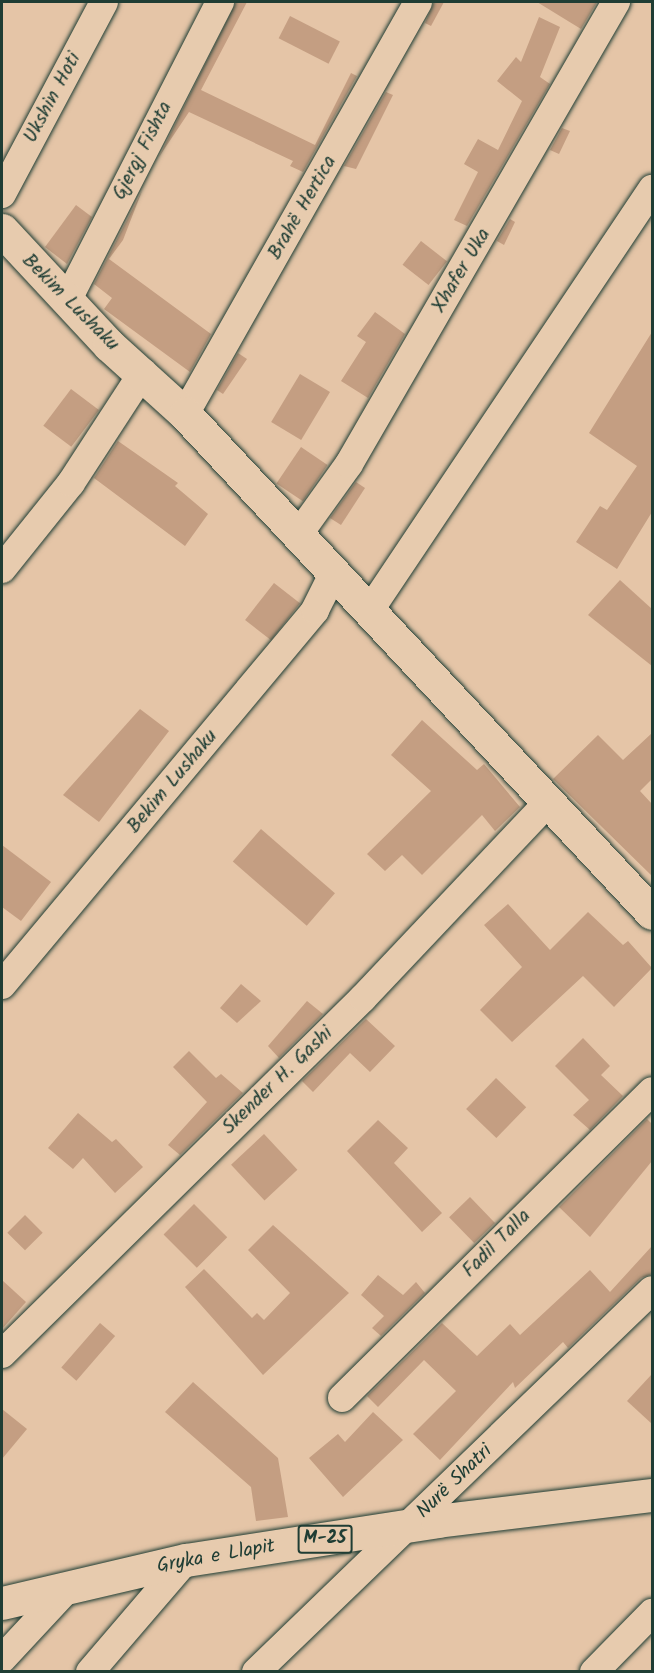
<!DOCTYPE html>
<meta charset="utf-8">
<style>
body{margin:0}
#map{position:relative;width:654px;height:1673px;overflow:hidden;background:#e5c5a7;font-family:Kalam,sans-serif}
div>[style]{position:absolute}
[style*='--x']{left:calc(var(--x)*1px);top:calc(var(--y)*1px);width:calc(var(--w)*1px);rotate:calc(var(--a)*1deg)}
.building>*{inset:0;background:#c49e82;transform-origin:0 0}
.roads{filter:drop-shadow(0 0 2px #1f3d34) drop-shadow(0 0 2px #1f3d34)}
.street>*{height:28px;margin:-14px;padding:0 14px;transform-origin:14px;border-radius:14px;background:#e7cbae}
.secondary>*{height:33px;margin:-16.5px;padding:0 16.5px;transform-origin:16.5px;border-radius:16.5px;background:#e7cbae}
.primary>*{height:33px;margin:-16.5px;padding:0 16.5px;transform-origin:16.5px;border-radius:16.5px;background:#e7cbae}
span{translate:-50% -50%;white-space:nowrap;text-align:center;line-height:1.15;-webkit-text-stroke:5px #e7cbae;paint-order:stroke}
.shield-label span{padding:2px 4px;background:#e7cbae;border:2px solid;border-radius:4px;-webkit-text-stroke-width:0}
.shield-label{font-size:18px;color:#1f3d34;font-weight:700}
.street-label{font-size:20px;color:#1f3d34}
.frame{position:absolute;inset:0;border:3px solid #1f3d34;pointer-events:none}
</style>
<div id="map">
<div class="building">
<i style="clip-path:polygon(236px 2px,247px 2px,201px 90px,315px 145px,351px 73px,357px 76px,303px 172px,290px 166px,293px 161px,189px 112px,159px 157px)"></i>
<i style="clip-path:polygon(434px 2px,444px 2px,431px 26px,425px 23px)"></i>
<i style="clip-path:polygon(537px 2px,597px 2px,581px 29px)"></i>
<i style="left:290px;top:16px;width:56px;height:25px;rotate:27deg"></i>
<i style="clip-path:polygon(539px 17px,560px 27px,540px 77px,550px 84px,467px 226px,454px 220px,478px 172px,464px 164px,478px 139px,498px 150px,522px 101px,497px 81px,516px 57px,521px 62px)"></i>
<i style="clip-path:polygon(386px 92px,393px 95px,356px 169px,344px 166px)"></i>
<i style="clip-path:polygon(562px 128px,570px 131px,559px 154px,550px 150px)"></i>
<i style="clip-path:polygon(142px 191px,123px 240px,109px 259px,211px 334px,190px 372px,104px 309px,112px 298px,94px 284px)"></i>
<i style="clip-path:polygon(76px 205px,92px 217px,67px 264px,45px 247px)"></i>
<i style="clip-path:polygon(510px 219px,515px 222px,504px 245px,497px 241px)"></i>
<i style="left:421px;top:241px;width:33px;height:30px;rotate:38deg"></i>
<i style="clip-path:polygon(375px 312px,405px 334px,368px 398px,341px 381px,366px 342px,357px 336px)"></i>
<i style="clip-path:polygon(652px 332px,652px 512px,617px 569px,576px 542px,600px 506px,607px 510px,637px 466px,589px 433px)"></i>
<i style="clip-path:polygon(238px 353px,247px 359px,223px 394px,217px 390px)"></i>
<i style="left:300px;top:374px;width:35px;height:56px;rotate:31deg"></i>
<i style="left:71px;top:389px;width:35px;height:46px;rotate:37deg"></i>
<i style="clip-path:polygon(118px 441px,178px 483px,175px 486px,208px 514px,185px 546px,94px 478px)"></i>
<i style="left:301px;top:447px;width:32px;height:44px;rotate:34deg"></i>
<i style="clip-path:polygon(356px 482px,365px 488px,341px 525px,330px 518px)"></i>
<i style="clip-path:polygon(620px 580px,652px 609px,652px 666px,588px 615px)"></i>
<i style="left:274px;top:583px;width:33px;height:47px;rotate:38deg"></i>
<i style="clip-path:polygon(140px 709px,169px 731px,99px 822px,63px 795px)"></i>
<i style="clip-path:polygon(422px 720px,477px 770px,484px 764px,520px 807px,495px 831px,482px 815px,422px 875px,402px 855px,385px 871px,367px 854px,431px 791px,391px 755px)"></i>
<i style="clip-path:polygon(652px 733px,652px 779px,640px 791px,652px 804px,652px 876px,553px 779px,598px 735px,623px 760px)"></i>
<i style="left:261px;top:829px;width:98px;height:43px;rotate:41deg"></i>
<i style="clip-path:polygon(2px 845px,51px 882px,21px 921px,2px 907px)"></i>
<i style="clip-path:polygon(508px 904px,550px 950px,588px 912px,623px 945px,628px 941px,652px 968px,614px 1007px,583px 976px,512px 1042px,480px 1010px,522px 967px,484px 925px)"></i>
<i style="clip-path:polygon(241px 984px,261px 1001px,237px 1023px,220px 1008px)"></i>
<i style="clip-path:polygon(307px 1001px,323px 1014px,279px 1058px,268px 1046px)"></i>
<i style="clip-path:polygon(366px 1019px,395px 1046px,370px 1072px,350px 1053px,313px 1092px,302px 1081px)"></i>
<i style="clip-path:polygon(583px 1038px,610px 1066px,601px 1075px,623px 1096px,590px 1130px,573px 1115px,589px 1100px,555px 1066px)"></i>
<i style="clip-path:polygon(189px 1051px,216px 1078px,221px 1074px,243px 1093px,180px 1155px,168px 1145px,207px 1102px,173px 1067px)"></i>
<i style="left:496px;top:1078px;width:42px;height:43px;rotate:44deg"></i>
<i style="clip-path:polygon(78px 1113px,112px 1142px,116px 1139px,143px 1167px,115px 1193px,83px 1158px,73px 1169px,48px 1148px)"></i>
<i style="clip-path:polygon(647px 1119px,652px 1124px,652px 1161px,590px 1237px,559px 1207px)"></i>
<i style="clip-path:polygon(378px 1120px,408px 1148px,394px 1163px,442px 1213px,422px 1232px,347px 1151px)"></i>
<i style="left:264px;top:1134px;width:49px;height:45px;rotate:47deg"></i>
<i style="left:470px;top:1197px;width:36px;height:29px;rotate:46deg"></i>
<i style="left:194px;top:1204px;width:47px;height:43px;rotate:45deg"></i>
<i style="left:25px;top:1215px;width:25px;height:25px;rotate:45deg"></i>
<i style="clip-path:polygon(273px 1225px,349px 1293px,263px 1375px,185px 1287px,204px 1269px,252px 1318px,257px 1313px,264px 1320px,290px 1293px,248px 1250px)"></i>
<i style="clip-path:polygon(652px 1246px,652px 1274px,641px 1278px,568px 1348px,563px 1342px,515px 1388px,513px 1382px,440px 1460px,413px 1434px,456px 1391px,424px 1360px,378px 1407px,367px 1396px,442px 1323px,477px 1356px,510px 1324px,520px 1335px,590px 1270px,610px 1292px)"></i>
<i style="clip-path:polygon(378px 1275px,403px 1295px,416px 1282px,425px 1293px,381px 1336px,372px 1328px,384px 1316px,361px 1295px)"></i>
<i style="clip-path:polygon(2px 1280px,26px 1302px,2px 1329px)"></i>
<i style="left:100px;top:1323px;width:20px;height:59px;rotate:41deg"></i>
<i style="clip-path:polygon(652px 1374px,652px 1424px,627px 1401px)"></i>
<i style="clip-path:polygon(193px 1382px,278px 1458px,288px 1517px,256px 1521px,251px 1487px,165px 1412px)"></i>
<i style="clip-path:polygon(2px 1409px,27px 1429px,2px 1459px)"></i>
<i style="clip-path:polygon(373px 1412px,403px 1440px,343px 1497px,309px 1458px,338px 1434px,345px 1442px)"></i>
</div>
<div class="roads">
<div class="street">
<i style="--x:2;--y:194;--w:217;--a:-62"></i>
<i style="--x:67;--y:301;--w:336;--a:-62.9"></i>
<i style="--x:185;--y:414;--w:473;--a:-60.5"></i>
<i style="--x:298;--y:535;--w:87;--a:-54.3"></i>
<i style="--x:349;--y:464;--w:534;--a:-59.98"></i>
<i style="--x:2;--y:569;--w:110;--a:-51.3"></i>
<i style="--x:71;--y:483;--w:132;--a:-57"></i>
<i style="--x:370;--y:610;--w:507;--a:-56.18"></i>
<i style="--x:2;--y:985;--w:488;--a:-50.1"></i>
<i style="--x:315;--y:610;--w:42;--a:-63.4"></i>
<i style="--x:2;--y:1354;--w:507;--a:-44.6"></i>
<i style="--x:363;--y:998;--w:271;--a:-46.6"></i>
<i style="--x:342;--y:1398;--w:436;--a:-44.7"></i>
<i style="--x:2;--y:1659;--w:97;--a:-47.1"></i>
<i style="--x:90;--y:1672;--w:148;--a:-49.4"></i>
<i style="--x:256;--y:1672;--w:550;--a:-43.97"></i>
<i style="--x:594;--y:1672;--w:83;--a:-45.5"></i>
</div>
<div class="secondary">
<i style="--x:2;--y:230;--w:157;--a:47.1"></i>
<i style="--x:109;--y:345;--w:103;--a:42.2"></i>
<i style="--x:185;--y:414;--w:683;--a:46.9"></i>
</div>
<div class="primary">
<i style="--x:2;--y:1603;--w:189;--a:-13.2"></i>
<i style="--x:186;--y:1560;--w:254;--a:-8.8"></i>
<i style="--x:437;--y:1521;--w:217;--a:-6.9"></i>
</div>
</div>
<div class="shield-label">
<span style="left:325px;top:1539px">M-25</span>
</div>
<div class="street-label">
<span style="left:53px;top:98px;rotate:-62deg">Ukshin Hoti</span>
<span style="left:143px;top:151px;rotate:-63deg">Gjergj Fishta</span>
<span style="left:303px;top:208px;rotate:-60deg">Brahë Hertica</span>
<span style="left:462px;top:271px;rotate:-59deg">Xhafer Uka</span>
<span style="left:70px;top:303px;rotate:45deg">Bekim Lushaku</span>
<span style="left:173px;top:782px;rotate:-50deg">Bekim Lushaku</span>
<span style="left:278px;top:1081px;rotate:-44deg">Skender H. Gashi</span>
<span style="left:497px;top:1244px;rotate:-45deg">Fadil Talla</span>
<span style="left:455px;top:1482px;rotate:-44deg">Nurë Shatri</span>
<span style="left:216px;top:1557px;rotate:-10deg">Gryka e Llapit</span>
</div>
<div class="frame"></div>
</div>
